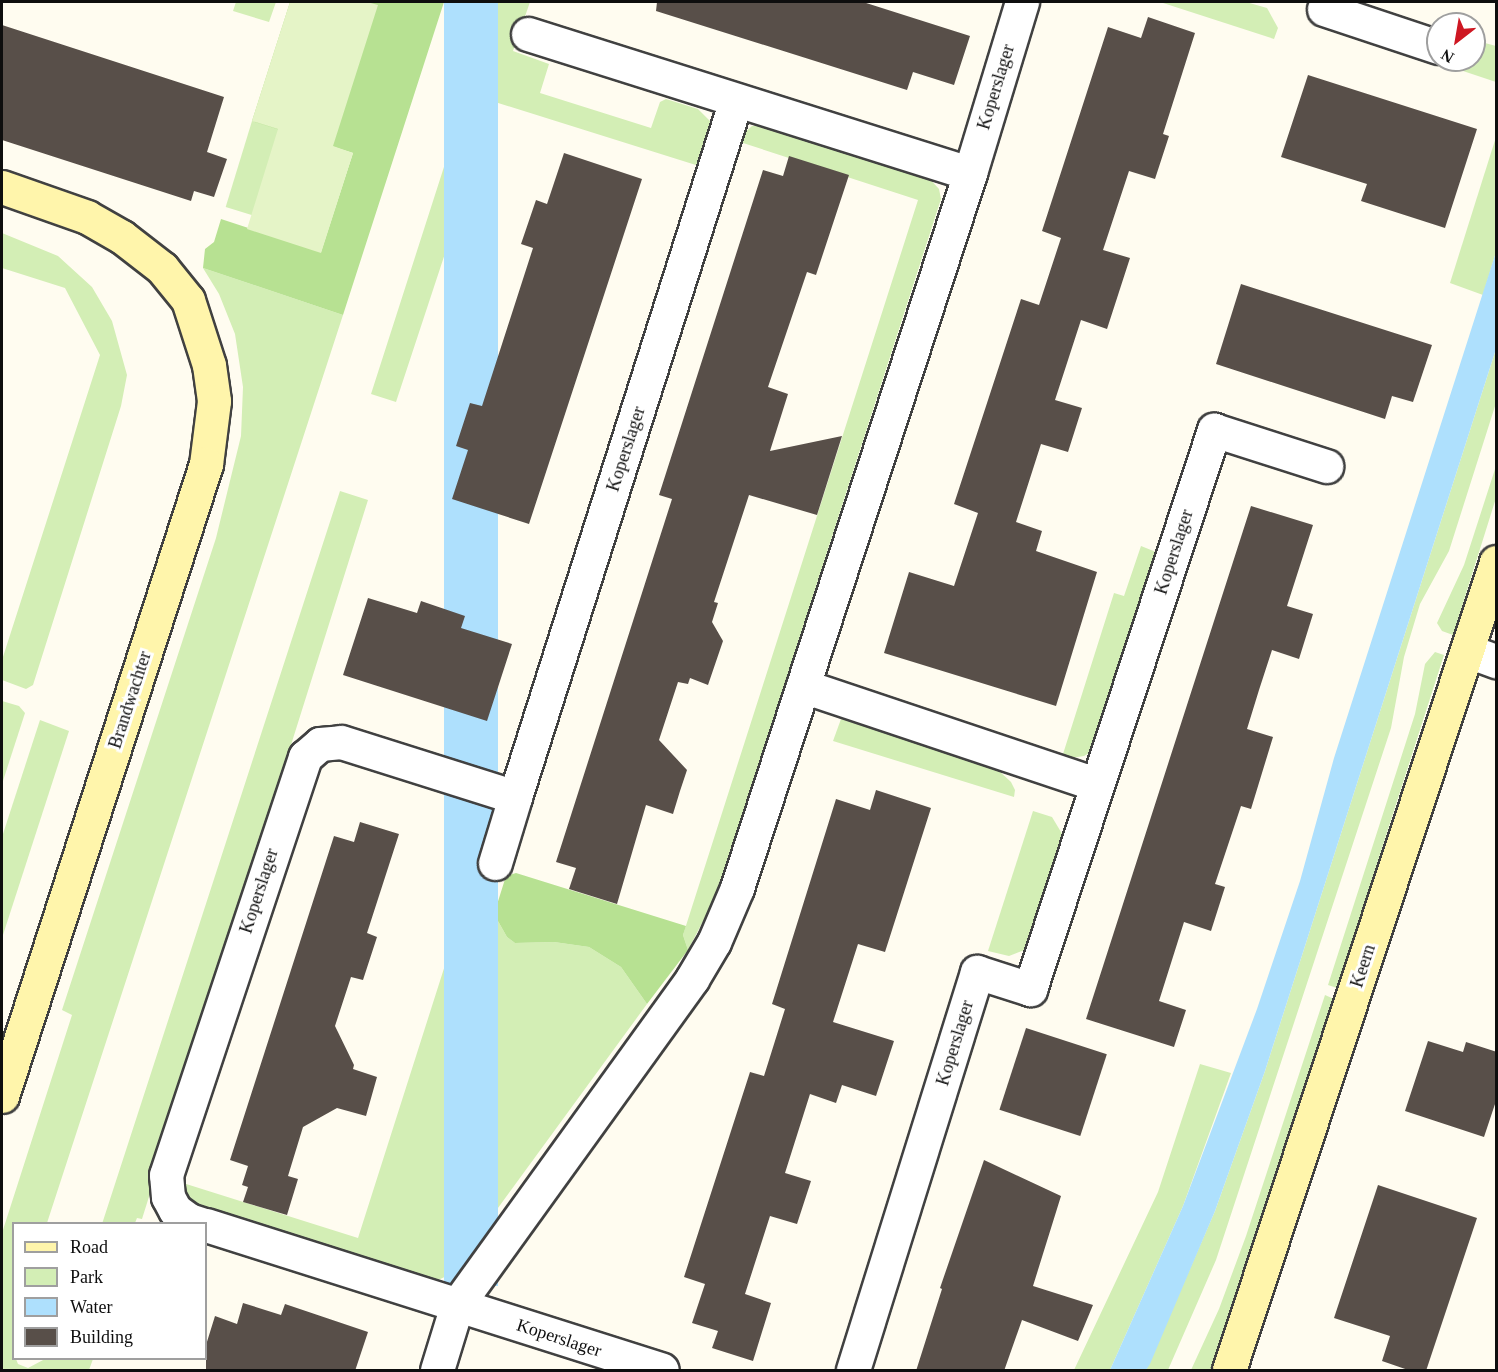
<!DOCTYPE html>
<style>
body{margin:0}
#map{position:relative;width:1498px;height:1372px;overflow:hidden;background:#fffcf0;font-family:"Times New Roman",serif}
div>[style]{position:absolute}
[style*='--x']{left:calc(var(--x)*1px);top:calc(var(--y)*1px);width:calc(var(--w)*1px);rotate:calc(var(--a)*1deg)}
.green>*{inset:0;background:#d3eeb5;transform-origin:0 0}
.forest>*{inset:0;background:#b7e192}
.pitch>*{inset:0;background:#e5f4c7}
.water>*{inset:0;background:#aee0fd;transform-origin:0 0}
.building>*{inset:0;background:#584f49;transform-origin:0 0}
.roads{filter:drop-shadow(2px 0 #414141) drop-shadow(-2px 0 #414141) drop-shadow(0 2px #414141) drop-shadow(0 -2px #414141)}
.street>*{height:33px;margin:-16.5px;padding:0 16.5px;transform-origin:16.5px;border-radius:16.5px;background:#fff}
.secondary>*{height:33px;margin:-16.5px;padding:0 16.5px;transform-origin:16.5px;border-radius:16.5px;background:#fff5ab}
span{translate:-50% -50%;white-space:nowrap;text-align:center;line-height:1.15;-webkit-text-stroke:6px #fff;paint-order:stroke}
.street-label{font-size:18px;color:#0e0e0e}
.frame{position:absolute;inset:0;border:3px solid #0e0e0e;pointer-events:none}
.legend{position:absolute;left:12px;top:1222px;width:195px;height:138px;box-sizing:border-box;background:#fff;border:2px solid #9f9f9f;margin:0;padding:8px 10px;list-style:none;font-size:18px;color:#0e0e0e}
.legend li{display:flex;align-items:center;gap:12px;height:30px}
.legend b{width:30px;border:2px solid #9f9f9f}
.north{position:absolute;left:1426px;top:12px;width:60px;height:60px;box-sizing:border-box;background:#fff;border:2px solid #9f9f9f;border-radius:50%;rotate:211deg;font-size:16px;font-weight:700;line-height:24px;text-align:center;color:#0e0e0e}
.north::after{content:'';display:block;margin:auto;width:21px;height:27px;background:#ce1722;clip-path:polygon(50% 0,100% 100%,50% 72%,0 100%)}
</style>
<div id="map">
<div class="green">
<div style="clip-path:polygon(236px 2px,276px 2px,269px 22px,233px 11px)"></div>
<div style="clip-path:polygon(497px 2px,530px 2px,513px 51px,549px 64px,540px 93px,651px 128px,660px 102px,666px 99px,698px 109px,710px 121px,711px 128px,699px 166px,495px 102px,396px 402px,371px 394px)"></div>
<div style="clip-path:polygon(1160px 2px,1246px 2px,1267px 8px,1278px 28px,1274px 39px)"></div>
<div style="clip-path:polygon(1474px 40px,1496px 46px,1496px 82px,1463px 71px,1467px 60px,1474px 60px)"></div>
<div style="left:252px;top:121px;width:28px;height:90px;rotate:17deg"></div>
<div style="clip-path:polygon(752px 126px,764px 126px,928px 177px,939px 189px,941px 199px,716px 896px,688px 950px,683px 935px,918px 200px,740px 142px,741px 136px)"></div>
<div style="clip-path:polygon(1496px 137px,1496px 252px,1483px 295px,1450px 283px)"></div>
<div style="clip-path:polygon(2px 233px,58px 256px,92px 287px,112px 321px,127px 375px,121px 406px,33px 685px,26px 689px,2px 680px,2px 660px,100px 355px,65px 288px,2px 268px)"></div>
<div style="clip-path:polygon(203px 268px,343px 315px,47px 1223px,14px 1224px,14px 1358px,16px 1359px,18px 1364px,28px 1368px,45px 1359px,93px 1359px,89px 1370px,2px 1370px,2px 1233px,72px 1015px,62px 1010px,216px 538px,241px 436px,243px 387px,235px 334px,219px 294px)"></div>
<div style="clip-path:polygon(1496px 349px,1496px 403px,1449px 551px,1420px 604px,1404px 657px,1391px 728px,1216px 1260px,1168px 1370px,1146px 1370px,1215px 1211px,1265px 1071px)"></div>
<div style="clip-path:polygon(1496px 466px,1496px 498px,1453px 635px,1442px 631px,1437px 623px,1464px 565px)"></div>
<div style="clip-path:polygon(340px 491px,368px 500px,142px 1219px,137px 1218px,135px 1223px,102px 1224px)"></div>
<div style="clip-path:polygon(1141px 546px,1156px 552px,1095px 745px,1091px 752px,1084px 756px,1071px 758px,1063px 754px,1114px 593px,1124px 596px)"></div>
<div style="clip-path:polygon(1435px 652px,1444px 655px,1337px 988px,1328px 985px,1415px 714px,1425px 664px)"></div>
<div style="clip-path:polygon(2px 701px,19px 706px,25px 713px,2px 784px)"></div>
<div style="clip-path:polygon(841px 719px,997px 769px,1011px 782px,1015px 790px,1014px 797px,833px 741px)"></div>
<div style="clip-path:polygon(40px 720px,69px 731px,2px 938px,2px 837px)"></div>
<div style="clip-path:polygon(1033px 811px,1052px 817px,1064px 837px,1027px 949px,1009px 956px,988px 951px)"></div>
<div style="clip-path:polygon(476px 868px,493px 874px,482px 910px,494px 914px,507px 937px,515px 943px,554px 942px,589px 947px,621px 967px,647px 1004px,449px 1275px,438px 1280px,429px 1279px,197px 1205px,190px 1200px,183px 1190px,183px 1183px,358px 1238px)"></div>
<div style="clip-path:polygon(1325px 995px,1334px 999px,1211px 1370px,1191px 1370px,1219px 1309px,1246px 1236px)"></div>
<div style="clip-path:polygon(1200px 1064px,1231px 1073px,1183px 1206px,1110px 1370px,1074px 1370px,1158px 1192px)"></div>
</div>
<div class="forest">
<div style="clip-path:polygon(290px 2px,444px 2px,343px 315px,203px 268px,205px 249px,214px 242px,221px 219px,321px 252px,353px 153px,252px 121px)"></div>
<div style="clip-path:polygon(516px 873px,686px 926px,683px 935px,688px 950px,647px 1004px,621px 967px,589px 947px,554px 942px,515px 943px,507px 937px,494px 914px,506px 876px)"></div>
</div>
<div class="pitch">
<div style="clip-path:polygon(290px 2px,367px 2px,378px 5px,333px 146px,353px 153px,321px 253px,247px 229px,278px 129px,252px 121px)"></div>
</div>
<div class="water">
<div style="left:444px;top:2px;width:54px;height:1284px"></div>
<div style="clip-path:polygon(1496px 252px,1496px 349px,1265px 1071px,1215px 1211px,1150px 1364px,1146px 1370px,1110px 1370px,1183px 1206px,1257px 1009px,1300px 881px,1334px 758px)"></div>
</div>
<div class="building">
<div style="clip-path:polygon(657px 2px,863px 2px,970px 36px,954px 85px,913px 72px,907px 90px,656px 11px)"></div>
<div style="clip-path:polygon(1148px 17px,1195px 33px,1163px 134px,1169px 136px,1155px 179px,1129px 171px,1103px 250px,1130px 258px,1107px 329px,1081px 320px,1055px 400px,1082px 408px,1068px 452px,1041px 444px,1016px 522px,1042px 531px,1036px 551px,1097px 572px,1056px 706px,884px 653px,909px 572px,954px 586px,978px 513px,954px 504px,1021px 299px,1039px 305px,1061px 238px,1042px 231px,1108px 27px,1141px 38px)"></div>
<div style="clip-path:polygon(2px 25px,224px 97px,207px 152px,227px 159px,214px 197px,194px 191px,191px 201px,2px 140px)"></div>
<div style="clip-path:polygon(1308px 75px,1477px 129px,1445px 228px,1361px 201px,1367px 184px,1281px 157px)"></div>
<div style="clip-path:polygon(564px 153px,642px 179px,529px 524px,452px 499px,468px 450px,456px 446px,470px 403px,482px 406px,533px 248px,521px 244px,536px 200px,547px 204px)"></div>
<div style="clip-path:polygon(789px 156px,849px 175px,816px 275px,807px 272px,768px 387px,788px 394px,770px 451px,842px 436px,817px 515px,749px 495px,714px 602px,718px 603px,712px 622px,723px 641px,708px 685px,690px 678px,688px 684px,678px 682px,659px 740px,687px 770px,680px 791px,673px 814px,646px 805px,617px 904px,569px 889px,576px 868px,556px 862px,672px 499px,659px 495px,763px 170px,783px 176px)"></div>
<div style="clip-path:polygon(1241px 284px,1432px 345px,1413px 402px,1392px 396px,1385px 419px,1216px 364px)"></div>
<div style="clip-path:polygon(1251px 506px,1313px 525px,1287px 606px,1313px 614px,1299px 659px,1272px 650px,1259px 690px,1247px 729px,1273px 737px,1251px 809px,1241px 806px,1215px 884px,1225px 887px,1211px 931px,1184px 922px,1159px 1001px,1186px 1010px,1174px 1047px,1086px 1019px)"></div>
<div style="clip-path:polygon(368px 598px,417px 613px,421px 601px,465px 616px,461px 628px,512px 644px,487px 721px,343px 675px)"></div>
<div style="clip-path:polygon(876px 790px,931px 808px,885px 952px,858px 944px,833px 1022px,894px 1041px,876px 1096px,842px 1085px,836px 1103px,810px 1094px,785px 1173px,811px 1181px,797px 1224px,770px 1216px,745px 1294px,771px 1303px,753px 1361px,712px 1348px,718px 1331px,692px 1323px,705px 1284px,684px 1277px,750px 1072px,764px 1076px,785px 1009px,772px 1004px,836px 799px,870px 810px)"></div>
<div style="clip-path:polygon(360px 822px,399px 834px,367px 933px,377px 937px,363px 980px,351px 977px,335px 1026px,354px 1065px,353px 1069px,377px 1077px,366px 1116px,337px 1108px,303px 1127px,288px 1176px,298px 1179px,287px 1215px,243px 1202px,248px 1187px,242px 1185px,248px 1166px,230px 1160px,334px 836px,354px 842px)"></div>
<div style="left:1026px;top:1028px;width:85px;height:86px;rotate:18deg"></div>
<div style="clip-path:polygon(1428px 1041px,1463px 1052px,1466px 1042px,1497px 1052px,1497px 1098px,1484px 1137px,1405px 1111px)"></div>
<div style="clip-path:polygon(984px 1160px,1061px 1196px,1033px 1286px,1093px 1305px,1078px 1341px,1022px 1320px,1004px 1371px,916px 1371px,942px 1289px,940px 1288px)"></div>
<div style="clip-path:polygon(1378px 1185px,1477px 1218px,1426px 1371px,1411px 1371px,1382px 1361px,1390px 1336px,1334px 1318px)"></div>
<div style="clip-path:polygon(243px 1303px,281px 1315px,285px 1304px,368px 1332px,355px 1371px,206px 1371px,206px 1345px,215px 1316px,237px 1324px)"></div>
</div>
<div class="roads">
<div class="street">
<div style="--x:1324;--y:9;--w:120;--a:18.4"></div>
<div style="--x:528;--y:34;--w:463;--a:17.5"></div>
<div style="--x:1468;--y:651;--w:30;--a:20"></div>
<div style="--x:803;--y:686;--w:309;--a:18.5"></div>
<div style="--x:495;--y:863;--w:69;--a:-73.1"></div>
<div style="--x:201;--y:1224;--w:13;--a:-162"></div>
<div style="--x:189;--y:1220;--w:17;--a:-144"></div>
<div style="--x:175;--y:1210;--w:15;--a:-118"></div>
<div style="--x:168;--y:1197;--w:22;--a:-95"></div>
<div style="--x:166;--y:1175;--w:441;--a:-71.6"></div>
<div style="--x:305;--y:757;--w:20;--a:-41"></div>
<div style="--x:320;--y:744;--w:21;--a:-5"></div>
<div style="--x:341;--y:742;--w:182;--a:17.5"></div>
<div style="--x:515;--y:797;--w:731;--a:-72.41"></div>
<div style="--x:206;--y:1225;--w:478;--a:17.6"></div>
<div style="--x:437;--y:1370;--w:68;--a:-72.9"></div>
<div style="--x:457;--y:1305;--w:402;--a:-54.2"></div>
<div style="--x:692;--y:979;--w:43;--a:-59.3"></div>
<div style="--x:714;--y:942;--w:59;--a:-66.9"></div>
<div style="--x:737;--y:888;--w:752;--a:-71.95"></div>
<div style="--x:970;--y:173;--w:179;--a:-73.1"></div>
<div style="--x:853;--y:1370;--w:417;--a:-72.7"></div>
<div style="--x:977;--y:972;--w:56;--a:17.8"></div>
<div style="--x:1030;--y:989;--w:589;--a:-71.78"></div>
<div style="--x:1214;--y:430;--w:118;--a:17.8"></div>
</div>
<div class="secondary">
<div style="--x:2;--y:187;--w:90;--a:19.4"></div>
<div style="--x:87;--y:217;--w:40;--a:29.7"></div>
<div style="--x:122;--y:237;--w:51;--a:37.8"></div>
<div style="--x:162;--y:268;--w:41;--a:50.9"></div>
<div style="--x:188;--y:300;--w:68;--a:72.1"></div>
<div style="--x:209;--y:365;--w:36;--a:82"></div>
<div style="--x:214;--y:401;--w:64;--a:97.2"></div>
<div style="--x:206;--y:464;--w:664;--a:107.89"></div>
<div style="--x:1229;--y:1370;--w:851;--a:-71.71"></div>
</div>
</div>
<div class="street-label">
<span style="left:996px;top:87px;rotate:-73deg">Koperslager</span>
<span style="left:626px;top:449px;rotate:-72deg">Koperslager</span>
<span style="left:1174px;top:552px;rotate:-72deg">Koperslager</span>
<span style="left:130px;top:700px;rotate:-72deg">Brandwachter</span>
<span style="left:259px;top:891px;rotate:-72deg">Koperslager</span>
<span style="left:1363px;top:966px;rotate:-72deg">Keern</span>
<span style="left:955px;top:1043px;rotate:-73deg">Koperslager</span>
<span style="left:559px;top:1338px;rotate:18deg">Koperslager</span>
</div>
<div class="frame"></div>
<ul class="legend">
<li><b style="height:8px;background:#fff5ab"></b>Road</li>
<li><b style="height:16px;background:#d3eeb5"></b>Park</li>
<li><b style="height:16px;background:#aee0fd"></b>Water</li>
<li><b style="height:16px;background:#584f49"></b>Building</li>
</ul>
<div class="north">N</div>
</div>
